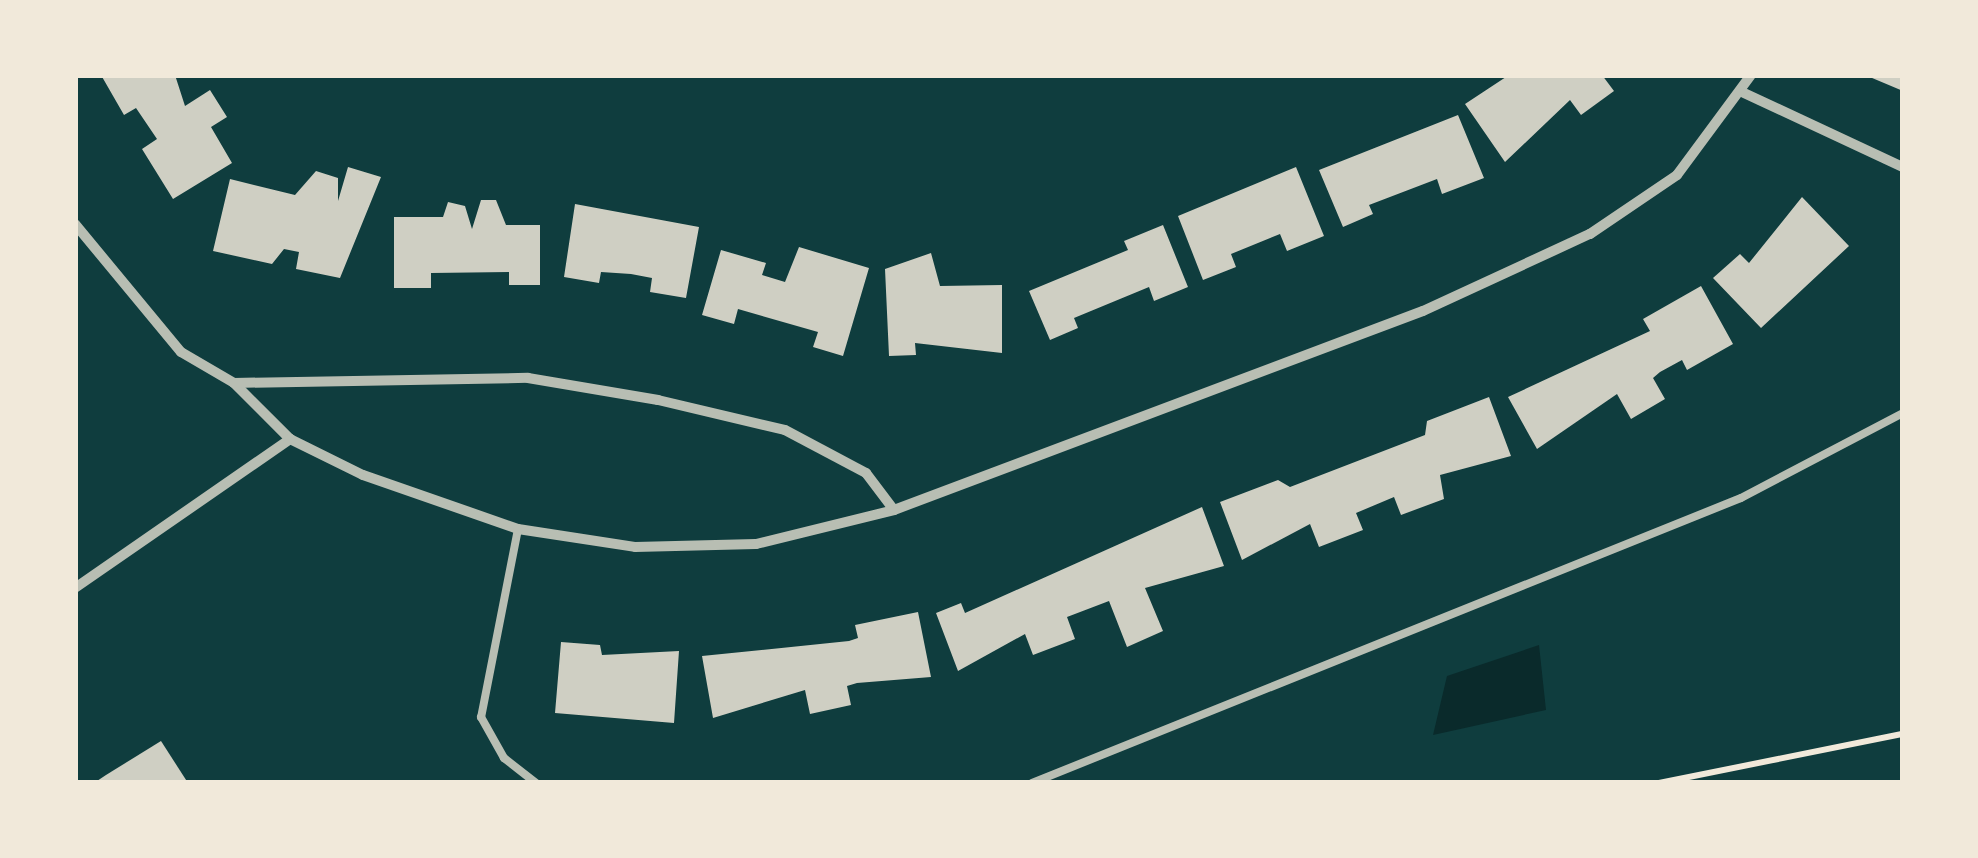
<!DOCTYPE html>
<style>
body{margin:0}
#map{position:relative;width:1978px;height:858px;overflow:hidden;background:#0f3d3e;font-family:Mulish,sans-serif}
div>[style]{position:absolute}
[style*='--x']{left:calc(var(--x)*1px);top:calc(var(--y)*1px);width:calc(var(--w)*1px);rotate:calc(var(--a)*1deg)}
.water>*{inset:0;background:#0a2a2b}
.building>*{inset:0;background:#cfcfc3}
.path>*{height:6px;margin:-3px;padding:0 3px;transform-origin:3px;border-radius:3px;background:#f1e9da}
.service>*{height:8px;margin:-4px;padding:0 4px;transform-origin:4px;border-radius:4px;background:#b8beb3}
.minor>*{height:10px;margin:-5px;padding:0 5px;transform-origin:5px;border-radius:5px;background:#b8beb3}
span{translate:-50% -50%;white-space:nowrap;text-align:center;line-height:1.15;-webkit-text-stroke:10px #f1e9da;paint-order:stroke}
.frame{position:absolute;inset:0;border:78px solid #f1e9da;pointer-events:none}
</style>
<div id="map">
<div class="water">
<div style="clip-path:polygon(1539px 645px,1546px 710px,1433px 735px,1447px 676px)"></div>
</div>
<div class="building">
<div style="clip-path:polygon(101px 75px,175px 75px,185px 106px,210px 90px,227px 117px,211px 127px,232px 163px,173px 199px,142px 149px,157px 139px,136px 108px,124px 115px)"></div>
<div style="clip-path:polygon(1509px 75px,1602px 75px,1614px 91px,1581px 115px,1570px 100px,1505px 162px,1465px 104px)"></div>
<div style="clip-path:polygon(1865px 75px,1903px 75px,1903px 91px)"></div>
<div style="clip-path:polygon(1458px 115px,1484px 178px,1442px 194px,1437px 179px,1369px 205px,1373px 214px,1343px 227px,1319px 170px)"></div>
<div style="clip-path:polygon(348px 167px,381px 177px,340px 278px,296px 269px,299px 252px,284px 249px,272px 264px,213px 251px,230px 179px,295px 195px,316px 171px,338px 178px,338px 201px)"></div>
<div style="clip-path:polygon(1296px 167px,1324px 236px,1287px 251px,1280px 234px,1231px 254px,1236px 267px,1203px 280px,1178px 216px)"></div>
<div style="clip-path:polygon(1802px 197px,1849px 246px,1761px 328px,1713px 278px,1740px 254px,1749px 263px)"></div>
<div style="clip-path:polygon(481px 200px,496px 200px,506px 225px,540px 225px,540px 285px,509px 285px,509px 272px,431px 273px,431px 288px,394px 288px,394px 217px,443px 217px,448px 202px,465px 206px,472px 229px)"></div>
<div style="clip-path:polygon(575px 204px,699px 227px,686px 298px,650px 292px,652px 278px,631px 274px,601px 272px,599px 283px,564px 277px)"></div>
<div style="clip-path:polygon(1163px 225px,1188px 287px,1154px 301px,1149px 287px,1074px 318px,1078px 328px,1050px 340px,1029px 291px,1128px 250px,1124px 241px)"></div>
<div style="clip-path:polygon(799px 247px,869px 268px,843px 356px,813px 347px,818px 332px,738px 309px,734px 324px,702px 315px,721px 250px,766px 263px,762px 275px,785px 282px)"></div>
<div style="clip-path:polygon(931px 253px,940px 286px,1002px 285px,1002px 353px,915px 343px,916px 355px,889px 356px,885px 269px)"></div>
<div style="clip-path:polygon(1701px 286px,1733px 344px,1687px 370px,1682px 360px,1660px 372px,1653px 378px,1665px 399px,1631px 419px,1617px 394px,1537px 449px,1508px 397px,1650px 331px,1643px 319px)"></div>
<div style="clip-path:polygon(1489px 397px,1511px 456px,1440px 475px,1444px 499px,1401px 515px,1394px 497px,1356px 513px,1363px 530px,1319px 547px,1310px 524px,1242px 560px,1220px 502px,1278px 480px,1290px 487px,1425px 435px,1427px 421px)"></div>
<div style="clip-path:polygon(1202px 507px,1224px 566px,1145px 588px,1163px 631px,1127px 647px,1109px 601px,1067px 617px,1075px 639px,1033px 655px,1025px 634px,958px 671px,936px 613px,961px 603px,965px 613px)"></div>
<div style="clip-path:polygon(918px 612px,931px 677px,857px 683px,847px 686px,851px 705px,810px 714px,805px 690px,713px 718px,702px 656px,849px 641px,858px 638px,855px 625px)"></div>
<div style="clip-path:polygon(561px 642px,600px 645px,602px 655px,679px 651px,674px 723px,555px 713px)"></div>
<div style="clip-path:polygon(161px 741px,188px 783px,94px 783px,106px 775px)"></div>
</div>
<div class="path">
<div style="--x:1659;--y:783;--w:249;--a:-11.4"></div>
</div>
<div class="service">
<div style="--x:518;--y:529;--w:192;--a:101.1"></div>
<div style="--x:481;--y:717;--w:47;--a:60.7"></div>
<div style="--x:504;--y:758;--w:41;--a:38"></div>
<div style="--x:1032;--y:783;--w:764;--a:-21.9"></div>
<div style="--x:1741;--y:498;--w:183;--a:-27.7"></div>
</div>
<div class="minor">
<div style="--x:1744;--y:93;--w:175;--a:25"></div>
<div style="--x:75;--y:224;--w:166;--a:50.4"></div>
<div style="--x:181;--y:352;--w:61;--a:30.3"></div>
<div style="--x:234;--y:383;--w:79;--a:45"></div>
<div style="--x:290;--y:439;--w:81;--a:26.3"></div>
<div style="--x:363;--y:475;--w:164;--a:19.2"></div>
<div style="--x:518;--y:529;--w:118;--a:8.7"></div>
<div style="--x:635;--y:547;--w:121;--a:-1.4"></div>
<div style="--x:756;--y:544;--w:142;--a:-13.8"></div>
<div style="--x:894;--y:510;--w:565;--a:-20.62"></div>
<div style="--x:1423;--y:311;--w:184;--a:-24.8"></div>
<div style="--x:1590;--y:234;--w:105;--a:-34.1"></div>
<div style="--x:1677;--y:175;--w:124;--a:-53.5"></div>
<div style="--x:234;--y:383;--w:294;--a:-1"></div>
<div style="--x:528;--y:378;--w:132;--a:9.6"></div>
<div style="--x:658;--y:400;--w:130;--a:13.3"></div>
<div style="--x:785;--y:430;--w:92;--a:28"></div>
<div style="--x:866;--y:473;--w:46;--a:52.9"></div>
<div style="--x:75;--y:588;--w:262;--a:-34.7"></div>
</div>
<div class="frame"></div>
</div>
